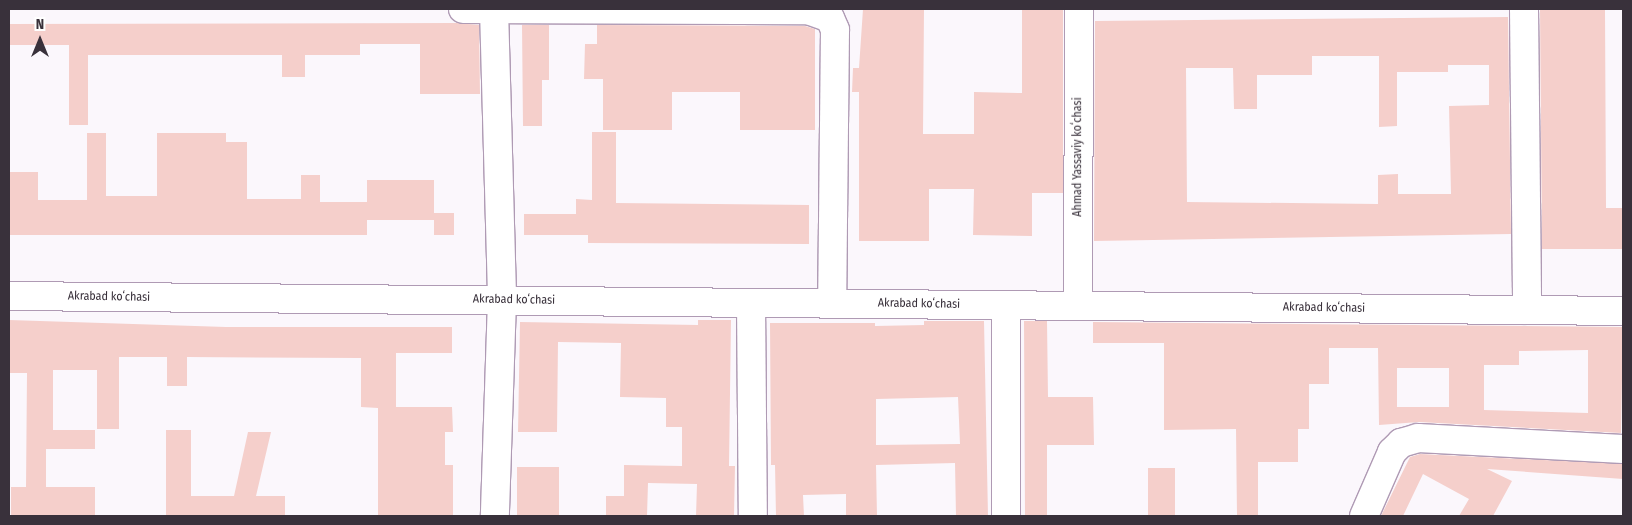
<!DOCTYPE html>
<meta charset="utf-8">
<style>
body{margin:0}
#map{position:relative;width:1632px;height:525px;overflow:hidden;background:#fbf7fc;font-family:"Fira Sans Condensed",sans-serif}
div>[style]{position:absolute}
[style*='--x']{left:calc(var(--x)*1px);top:calc(var(--y)*1px);width:calc(var(--w)*1px);rotate:calc(var(--a)*1deg)}
.building>*{inset:0;background:#f5cfcb;transform-origin:0 0}
.roads{filter:drop-shadow(1px 0 #af9ab4) drop-shadow(-1px 0 #af9ab4) drop-shadow(0 1px #af9ab4) drop-shadow(0 -1px #af9ab4)}
.minor>*{height:28px;margin:-14px;padding:0 14px;transform-origin:14px;border-radius:14px;background:#fff}
span{translate:-50% -50%;white-space:nowrap;text-align:center;line-height:1.15;-webkit-text-stroke:4px #fff;paint-order:stroke}
.street-label{font-size:12px;color:#39313b}
.frame{position:absolute;inset:0;border:10px solid #39313b;pointer-events:none}
.north{position:absolute;left:15px;top:15px;width:50px;height:50px;-webkit-text-stroke:4px #fff;paint-order:stroke;rotate:0deg;font-size:14px;font-weight:700;line-height:20px;text-align:center;color:#39313b}
.north::after{content:'';display:block;margin:auto;width:18px;height:22px;background:#39313b;clip-path:polygon(50% 0,100% 100%,50% 72%,0 100%)}
</style>
<div id="map">
<div class="building">
<div style="clip-path:polygon(863px 9px,924px 9px,923px 134px,974px 134px,974px 92px,1022px 93px,1022px 9px,1063px 9px,1063px 193px,1032px 193px,1032px 236px,973px 235px,974px 189px,929px 189px,929px 241px,859px 241px,859px 92px,852px 92px,853px 68px,859px 68px)"></div>
<div style="clip-path:polygon(1540px 9px,1605px 9px,1606px 208px,1623px 208px,1623px 249px,1542px 249px)"></div>
<div style="clip-path:polygon(evenodd,1508px 17px,1511px 234px,1094px 241px,1095px 21px,1508px 17px,1312px 56px,1379px 56px,1379px 127px,1397px 126px,1397px 72px,1448px 72px,1448px 65px,1489px 65px,1489px 105px,1449px 106px,1451px 194px,1398px 194px,1398px 174px,1378px 175px,1378px 204px,1187px 202px,1186px 68px,1233px 68px,1234px 109px,1257px 109px,1257px 75px,1312px 75px,1312px 56px)"></div>
<div style="clip-path:polygon(457px 23px,479px 25px,480px 94px,420px 94px,420px 44px,360px 44px,360px 55px,305px 55px,305px 77px,282px 77px,282px 55px,88px 55px,88px 125px,69px 125px,69px 45px,9px 45px,9px 24px)"></div>
<div style="clip-path:polygon(522px 25px,549px 25px,549px 80px,542px 80px,542px 126px,523px 126px)"></div>
<div style="clip-path:polygon(597px 25px,805px 26px,815px 29px,815px 130px,740px 130px,740px 92px,672px 92px,672px 130px,603px 130px,603px 79px,584px 79px,585px 44px,597px 44px)"></div>
<div style="clip-path:polygon(592px 132px,616px 132px,616px 203px,809px 205px,809px 244px,588px 243px,588px 235px,524px 235px,524px 214px,576px 214px,576px 199px,592px 200px)"></div>
<div style="clip-path:polygon(87px 133px,106px 133px,106px 196px,157px 196px,157px 133px,226px 133px,226px 142px,247px 142px,247px 199px,301px 199px,301px 175px,320px 175px,320px 202px,367px 202px,367px 180px,434px 180px,434px 213px,454px 213px,454px 235px,434px 235px,434px 220px,367px 220px,367px 235px,9px 235px,9px 172px,38px 172px,38px 200px,87px 200px)"></div>
<div style="clip-path:polygon(9px 320px,226px 327px,452px 327px,452px 353px,396px 353px,396px 407px,452px 407px,453px 432px,445px 432px,445px 465px,453px 465px,453px 516px,378px 516px,378px 408px,361px 407px,361px 358px,187px 357px,187px 386px,167px 386px,167px 357px,119px 357px,119px 429px,97px 429px,97px 370px,53px 370px,53px 430px,95px 430px,95px 449px,46px 449px,46px 487px,95px 487px,95px 516px,11px 516px,11px 487px,26px 487px,27px 373px,9px 373px)"></div>
<div style="clip-path:polygon(698px 320px,731px 320px,729px 466px,735px 466px,734px 516px,696px 516px,697px 484px,648px 483px,647px 516px,606px 516px,606px 496px,624px 496px,624px 465px,682px 466px,682px 427px,666px 427px,666px 398px,620px 397px,621px 343px,558px 342px,557px 432px,518px 432px,520px 322px,698px 325px)"></div>
<div style="clip-path:polygon(evenodd,924px 321px,984px 321px,988px 516px,956px 516px,955px 463px,876px 465px,877px 516px,846px 516px,846px 494px,803px 495px,804px 516px,776px 516px,775px 465px,771px 465px,770px 323px,875px 323px,875px 326px,924px 325px,924px 321px,958px 397px,960px 444px,876px 445px,876px 399px,958px 397px)"></div>
<div style="clip-path:polygon(1024px 321px,1047px 321px,1048px 397px,1093px 397px,1094px 445px,1047px 445px,1047px 516px,1025px 516px)"></div>
<div style="clip-path:polygon(evenodd,1093px 322px,1623px 327px,1621px 433px,1419px 422px,1379px 425px,1378px 348px,1329px 348px,1329px 384px,1309px 384px,1309px 429px,1298px 429px,1298px 462px,1258px 462px,1258px 516px,1237px 516px,1236px 429px,1164px 430px,1164px 343px,1093px 343px,1093px 322px,1588px 350px,1588px 413px,1484px 410px,1484px 365px,1519px 365px,1519px 351px,1588px 350px,1093px 322px,1397px 368px,1449px 368px,1449px 407px,1397px 407px,1397px 368px)"></div>
<div style="clip-path:polygon(166px 430px,191px 430px,191px 496px,234px 496px,248px 432px,271px 432px,256px 496px,285px 496px,285px 516px,166px 516px)"></div>
<div style="clip-path:polygon(1420px 454px,1623px 464px,1623px 479px,1487px 469px,1512px 481px,1493px 516px,1459px 516px,1469px 499px,1423px 474px,1403px 516px,1381px 516px,1410px 457px)"></div>
<div style="left:517px;top:467px;width:42px;height:49px"></div>
<div style="left:1148px;top:468px;width:27px;height:48px"></div>
</div>
<div class="roads">
<div class="minor">
<div style="--x:463;--y:9;--w:345;--a:0.2"></div>
<div style="--x:808;--y:10;--w:23;--a:20"></div>
<div style="--x:830;--y:18;--w:13;--a:67"></div>
<div style="--x:835;--y:30;--w:273;--a:90.6"></div>
<div style="--x:494;--y:9;--w:291;--a:88.4"></div>
<div style="--x:502;--y:300;--w:216;--a:91.9"></div>
<div style="--x:1524;--y:9;--w:301;--a:89.4"></div>
<div style="--x:9;--y:296;--w:1614;--a:0.53"></div>
<div style="--x:751;--y:303;--w:213;--a:89.5"></div>
<div style="--x:1006;--y:305;--w:211;--a:90"></div>
<div style="--x:1078;--y:306;--w:297;--a:-89.8"></div>
<div style="--x:1364;--y:516;--w:70;--a:-66.4"></div>
<div style="--x:1392;--y:452;--w:13;--a:-45"></div>
<div style="--x:1401;--y:443;--w:18;--a:-16"></div>
<div style="--x:1418;--y:438;--w:205;--a:3.1"></div>
</div>
</div>
<div class="street-label">
<span style="left:1078px;top:157px;rotate:-90deg">Ahmad Yassaviy koʻchasi</span>
<span style="left:109px;top:297px;rotate:1deg">Akrabad koʻchasi</span>
<span style="left:514px;top:300px;rotate:1deg">Akrabad koʻchasi</span>
<span style="left:919px;top:304px;rotate:1deg">Akrabad koʻchasi</span>
<span style="left:1324px;top:308px;rotate:1deg">Akrabad koʻchasi</span>
</div>
<div class="frame"></div>
<div class="north">N</div>
</div>
